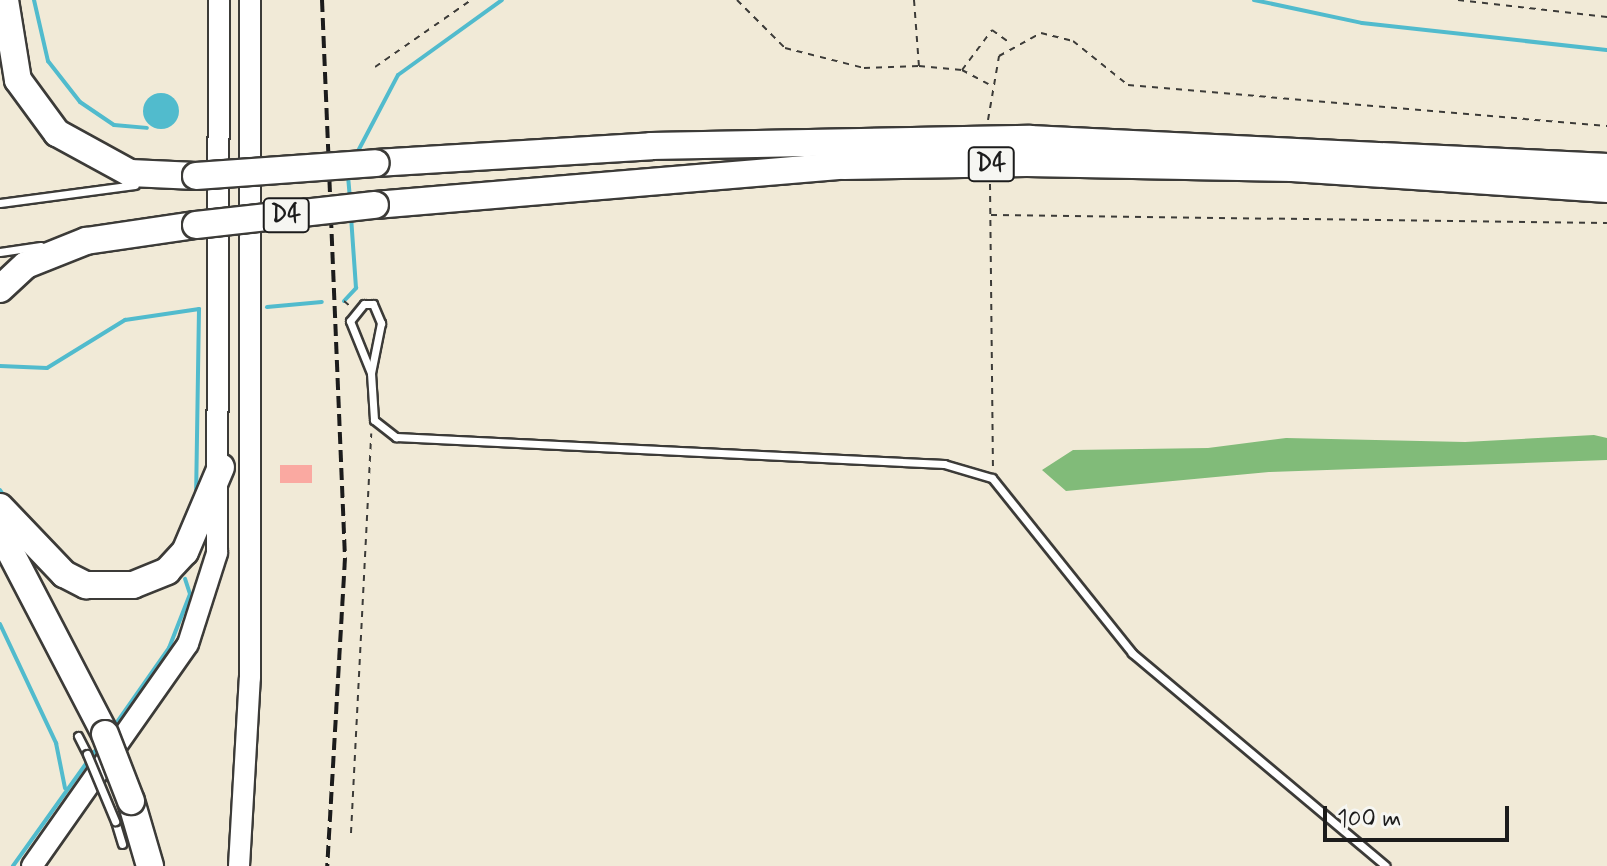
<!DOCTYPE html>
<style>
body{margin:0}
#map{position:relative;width:1607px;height:866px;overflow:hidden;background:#f1ead7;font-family:Mynerve,sans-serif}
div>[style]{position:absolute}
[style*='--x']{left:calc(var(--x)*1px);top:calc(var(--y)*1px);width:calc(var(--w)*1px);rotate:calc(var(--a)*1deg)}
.forest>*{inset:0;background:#81bb79}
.water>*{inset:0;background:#51bbcd}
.round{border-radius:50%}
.stream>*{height:4px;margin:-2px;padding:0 2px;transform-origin:2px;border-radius:2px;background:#51bbcd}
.building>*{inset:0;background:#faa9a1;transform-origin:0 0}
.path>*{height:2px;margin-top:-1px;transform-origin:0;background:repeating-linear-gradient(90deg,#3c3b38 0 6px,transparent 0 12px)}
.roads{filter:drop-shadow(2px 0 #3c3b38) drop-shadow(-2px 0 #3c3b38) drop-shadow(0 2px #3c3b38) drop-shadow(0 -2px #3c3b38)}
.lane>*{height:7px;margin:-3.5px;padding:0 3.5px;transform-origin:3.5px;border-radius:3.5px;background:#fff}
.secondary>*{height:20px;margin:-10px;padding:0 10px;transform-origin:10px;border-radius:10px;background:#fff}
.highway>*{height:26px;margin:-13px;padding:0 13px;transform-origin:13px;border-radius:13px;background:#fff}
.rail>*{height:4px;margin-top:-2px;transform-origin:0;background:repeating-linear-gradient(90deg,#1c1c1c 0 12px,transparent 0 18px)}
.bridges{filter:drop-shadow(2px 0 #3c3b38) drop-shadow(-2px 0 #3c3b38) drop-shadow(0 2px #3c3b38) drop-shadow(0 -2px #3c3b38)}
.lane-bridge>*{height:7px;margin:-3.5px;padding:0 3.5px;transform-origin:3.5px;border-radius:3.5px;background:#fff}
.highway-bridge>*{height:26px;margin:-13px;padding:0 13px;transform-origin:13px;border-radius:13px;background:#fff}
span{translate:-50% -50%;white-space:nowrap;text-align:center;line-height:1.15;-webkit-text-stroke:6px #f6f6f2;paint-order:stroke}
.shield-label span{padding:2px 6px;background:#f6f6f2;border:2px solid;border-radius:6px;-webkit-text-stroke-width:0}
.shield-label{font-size:24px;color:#1c1c1c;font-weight:700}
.scale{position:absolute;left:1323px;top:806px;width:186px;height:36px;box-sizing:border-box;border:4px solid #1c1c1c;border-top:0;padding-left:10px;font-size:24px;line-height:28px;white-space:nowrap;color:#1c1c1c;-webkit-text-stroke:6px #f6f6f2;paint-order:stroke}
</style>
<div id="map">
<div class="forest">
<div style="clip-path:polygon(1286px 438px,1465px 442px,1594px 435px,1607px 438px,1607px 460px,1269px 472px,1066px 491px,1042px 470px,1073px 450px,1208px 448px)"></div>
</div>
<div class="water">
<div class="round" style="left:143px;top:93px;width:36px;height:36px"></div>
</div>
<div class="stream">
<div style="--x:34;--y:0;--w:63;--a:77.1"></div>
<div style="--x:48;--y:61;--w:52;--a:52"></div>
<div style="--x:80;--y:102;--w:41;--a:34.1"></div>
<div style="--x:114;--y:125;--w:33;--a:5"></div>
<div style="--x:1254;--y:0;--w:110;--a:12"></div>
<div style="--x:1362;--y:23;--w:246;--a:6.3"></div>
<div style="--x:357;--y:153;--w:88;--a:-62.3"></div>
<div style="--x:398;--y:75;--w:128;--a:-35.8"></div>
<div style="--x:348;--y:176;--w:23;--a:85"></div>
<div style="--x:344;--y:301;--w:18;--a:-47"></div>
<div style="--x:356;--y:288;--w:72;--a:-94"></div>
<div style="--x:267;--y:307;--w:55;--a:-5.2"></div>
<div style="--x:0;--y:366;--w:47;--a:2.4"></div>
<div style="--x:47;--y:368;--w:92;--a:-31.6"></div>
<div style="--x:125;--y:320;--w:75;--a:-8.5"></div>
<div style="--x:199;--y:309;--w:187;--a:90.9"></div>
<div style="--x:0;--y:490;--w:11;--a:56"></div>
<div style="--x:0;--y:624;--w:132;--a:64.8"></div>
<div style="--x:56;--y:743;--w:46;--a:78.7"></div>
<div style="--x:113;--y:728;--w:98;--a:-55"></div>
<div style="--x:169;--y:648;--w:58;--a:-68.7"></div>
<div style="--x:190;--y:594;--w:16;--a:-108"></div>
<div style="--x:13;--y:866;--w:150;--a:-54.5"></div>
</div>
<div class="building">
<div style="left:280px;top:465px;width:32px;height:18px"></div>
</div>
<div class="path">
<div style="--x:737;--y:0;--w:68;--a:45"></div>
<div style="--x:785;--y:48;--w:81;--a:14.2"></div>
<div style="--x:864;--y:68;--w:55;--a:-2.1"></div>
<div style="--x:914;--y:0;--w:66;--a:85.7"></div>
<div style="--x:919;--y:66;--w:43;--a:5.3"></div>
<div style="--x:962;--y:70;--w:50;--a:-53.1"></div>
<div style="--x:992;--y:30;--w:22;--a:36"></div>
<div style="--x:1458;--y:0;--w:150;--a:6.5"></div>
<div style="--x:375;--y:67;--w:117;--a:-34.9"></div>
<div style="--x:962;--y:70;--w:30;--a:28"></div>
<div style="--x:988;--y:120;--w:65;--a:-80.2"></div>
<div style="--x:999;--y:56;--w:48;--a:-28.7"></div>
<div style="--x:1041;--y:33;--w:33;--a:14"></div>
<div style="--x:1073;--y:41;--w:70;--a:38.7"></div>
<div style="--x:1128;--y:85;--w:481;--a:4.9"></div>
<div style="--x:990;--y:184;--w:283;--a:89.4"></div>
<div style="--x:991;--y:215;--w:616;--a:0.74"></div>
<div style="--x:344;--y:301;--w:8;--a:40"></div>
<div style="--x:351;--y:833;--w:400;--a:-87.1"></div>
</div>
<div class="roads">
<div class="lane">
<div style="--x:0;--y:203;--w:136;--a:-7.6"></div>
<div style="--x:0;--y:252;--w:41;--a:-8.3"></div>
<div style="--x:371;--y:373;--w:56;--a:-112"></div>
<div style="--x:350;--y:321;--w:22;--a:-51"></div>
<div style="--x:364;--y:304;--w:9;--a:0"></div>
<div style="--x:373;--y:304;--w:21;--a:67"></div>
<div style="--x:381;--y:323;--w:51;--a:101.3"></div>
<div style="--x:371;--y:373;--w:47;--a:86.3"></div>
<div style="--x:374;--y:420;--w:28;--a:38"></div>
<div style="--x:396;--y:437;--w:549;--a:2.82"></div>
<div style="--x:944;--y:464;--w:50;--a:16.3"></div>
<div style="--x:992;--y:478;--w:224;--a:51.3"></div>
<div style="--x:1132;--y:653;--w:331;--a:40"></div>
<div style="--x:78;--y:736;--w:20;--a:63"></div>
<div style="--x:115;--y:821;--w:24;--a:73"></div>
</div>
<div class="secondary">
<div style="--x:32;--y:866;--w:271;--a:-54.9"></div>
<div style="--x:188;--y:644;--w:96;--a:-72.3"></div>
<div style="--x:217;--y:553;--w:553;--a:-89.79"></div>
<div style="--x:239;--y:866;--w:188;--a:-86.7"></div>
<div style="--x:250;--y:678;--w:678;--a:-90"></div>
</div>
<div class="highway">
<div style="--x:5;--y:0;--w:81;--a:80.8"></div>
<div style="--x:18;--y:80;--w:66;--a:53.7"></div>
<div style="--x:57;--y:133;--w:83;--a:28.7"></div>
<div style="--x:130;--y:173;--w:66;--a:2.6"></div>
<div style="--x:376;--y:163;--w:276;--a:-3.5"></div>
<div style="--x:651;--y:146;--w:379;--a:-1.1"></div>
<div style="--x:1030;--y:139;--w:578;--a:2.78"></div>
<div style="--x:375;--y:205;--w:471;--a:-4.8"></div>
<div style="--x:844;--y:166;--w:183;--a:-0.9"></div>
<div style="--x:1027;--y:163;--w:265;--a:1.1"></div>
<div style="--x:1292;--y:168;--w:316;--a:3.8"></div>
<div style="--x:0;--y:289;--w:35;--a:-43"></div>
<div style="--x:26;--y:265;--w:65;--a:-21.8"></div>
<div style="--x:86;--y:241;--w:111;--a:-8.3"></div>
<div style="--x:0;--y:507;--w:93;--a:46.3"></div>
<div style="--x:64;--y:574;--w:25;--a:27"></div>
<div style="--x:86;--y:585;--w:47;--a:0"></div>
<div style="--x:133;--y:585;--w:37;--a:-22"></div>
<div style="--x:167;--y:571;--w:26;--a:-47"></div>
<div style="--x:185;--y:552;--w:92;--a:-67"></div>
<div style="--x:0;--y:532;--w:228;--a:62.5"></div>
<div style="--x:131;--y:801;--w:68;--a:73.7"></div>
</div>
</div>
<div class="rail">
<div style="--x:322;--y:0;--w:558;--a:87.64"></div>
<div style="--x:345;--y:558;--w:309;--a:93.3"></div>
</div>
<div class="bridges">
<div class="lane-bridge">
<div style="--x:87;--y:754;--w:73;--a:67.3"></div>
</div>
<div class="highway-bridge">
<div style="--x:196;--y:176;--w:180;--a:-4.1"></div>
<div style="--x:196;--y:225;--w:180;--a:-6.4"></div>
<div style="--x:105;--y:734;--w:72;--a:68.8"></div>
</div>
</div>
<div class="shield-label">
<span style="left:991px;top:164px">D4</span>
<span style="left:286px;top:215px">D4</span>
</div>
<div class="scale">100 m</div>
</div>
